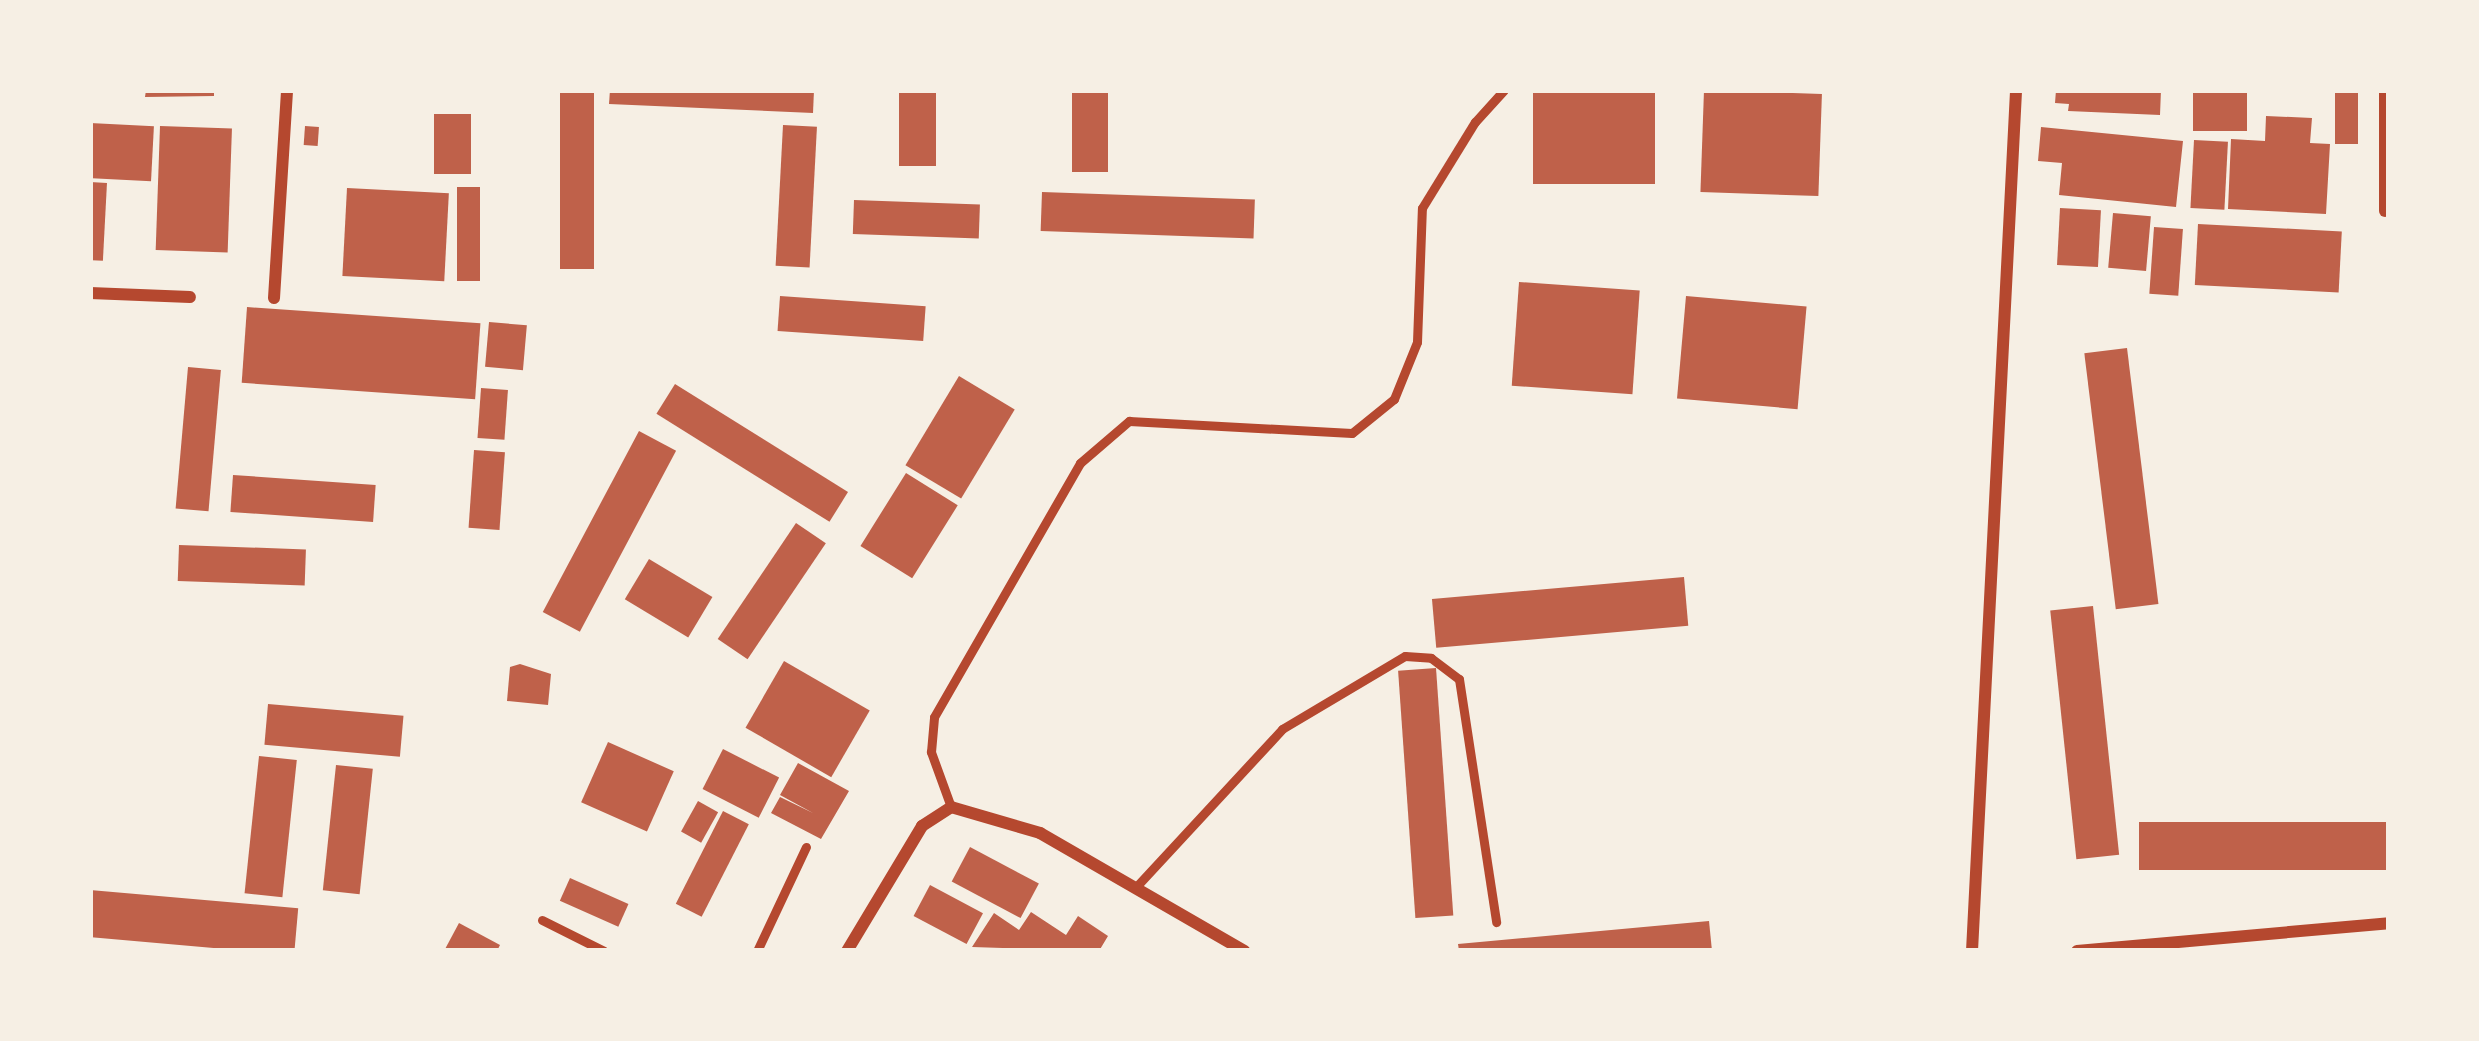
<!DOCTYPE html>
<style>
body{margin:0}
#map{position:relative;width:2479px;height:1041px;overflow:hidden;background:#f6efe4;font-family:Arial,sans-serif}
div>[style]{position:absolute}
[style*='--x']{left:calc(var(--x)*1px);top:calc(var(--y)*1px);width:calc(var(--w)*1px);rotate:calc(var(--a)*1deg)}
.building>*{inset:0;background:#bf614a;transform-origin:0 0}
.service>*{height:9px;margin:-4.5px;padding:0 4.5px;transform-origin:4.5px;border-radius:4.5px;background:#b5482f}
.minor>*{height:12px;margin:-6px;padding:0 6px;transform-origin:6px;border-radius:6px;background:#b5482f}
span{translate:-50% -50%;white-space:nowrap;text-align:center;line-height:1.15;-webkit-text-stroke:9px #f6efe4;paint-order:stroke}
.frame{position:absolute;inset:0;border:93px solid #f6efe4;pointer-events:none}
</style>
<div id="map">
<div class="building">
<div style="clip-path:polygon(146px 90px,214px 90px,214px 96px,145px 97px)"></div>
<div style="left:560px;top:90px;width:34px;height:179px"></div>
<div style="clip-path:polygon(610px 90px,814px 90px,813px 113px,609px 104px)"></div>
<div style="left:899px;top:90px;width:37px;height:76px"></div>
<div style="left:1072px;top:90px;width:36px;height:82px"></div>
<div style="left:1533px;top:90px;width:122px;height:94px"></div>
<div style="left:1704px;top:90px;width:118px;height:102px;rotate:2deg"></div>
<div style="clip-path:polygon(2056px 90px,2161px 90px,2160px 115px,2068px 111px,2069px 104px,2055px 103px)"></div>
<div style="left:2193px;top:90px;width:54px;height:41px"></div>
<div style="left:2335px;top:90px;width:23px;height:54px"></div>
<div style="left:434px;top:114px;width:37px;height:60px"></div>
<div style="clip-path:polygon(2266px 116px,2312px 118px,2310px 143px,2330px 144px,2326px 214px,2228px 209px,2231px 139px,2265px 141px)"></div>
<div style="left:90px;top:123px;width:64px;height:55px;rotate:3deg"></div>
<div style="left:783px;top:125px;width:34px;height:141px;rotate:3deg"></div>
<div style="left:160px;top:126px;width:72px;height:124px;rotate:2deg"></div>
<div style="left:305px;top:126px;width:14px;height:19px;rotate:4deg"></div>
<div style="clip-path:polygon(2041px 127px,2183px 141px,2176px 207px,2059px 195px,2062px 163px,2038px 161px)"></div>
<div style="left:2194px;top:140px;width:34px;height:68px;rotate:3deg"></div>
<div style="left:90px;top:182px;width:17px;height:78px;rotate:3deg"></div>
<div style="left:457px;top:187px;width:23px;height:94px"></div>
<div style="left:347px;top:188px;width:102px;height:88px;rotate:3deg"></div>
<div style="left:1042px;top:192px;width:213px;height:39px;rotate:2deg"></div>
<div style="left:854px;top:200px;width:126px;height:34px;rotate:2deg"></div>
<div style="left:2060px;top:208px;width:41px;height:57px;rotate:3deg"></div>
<div style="left:2113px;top:213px;width:38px;height:55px;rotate:5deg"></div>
<div style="left:2198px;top:224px;width:144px;height:61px;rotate:3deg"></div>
<div style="left:2154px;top:227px;width:29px;height:67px;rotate:4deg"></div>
<div style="left:1519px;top:282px;width:121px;height:104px;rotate:4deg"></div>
<div style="left:780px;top:296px;width:146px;height:35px;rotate:4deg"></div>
<div style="left:1686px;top:296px;width:121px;height:103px;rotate:5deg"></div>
<div style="left:247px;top:307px;width:234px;height:76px;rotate:4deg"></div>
<div style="left:489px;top:322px;width:38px;height:45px;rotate:5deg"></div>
<div style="left:2127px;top:348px;width:258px;height:43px;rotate:83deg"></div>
<div style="left:188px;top:367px;width:33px;height:142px;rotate:5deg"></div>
<div style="left:959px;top:376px;width:65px;height:104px;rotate:31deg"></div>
<div style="left:675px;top:384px;width:204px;height:35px;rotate:32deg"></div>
<div style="left:481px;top:388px;width:27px;height:50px;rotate:4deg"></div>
<div style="left:639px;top:431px;width:42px;height:205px;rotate:28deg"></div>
<div style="left:474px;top:450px;width:31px;height:78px;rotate:4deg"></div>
<div style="left:906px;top:473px;width:61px;height:86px;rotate:32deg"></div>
<div style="left:233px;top:475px;width:143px;height:37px;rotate:4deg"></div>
<div style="left:796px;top:523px;width:36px;height:140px;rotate:34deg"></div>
<div style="left:179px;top:545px;width:127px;height:36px;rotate:2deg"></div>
<div style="left:649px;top:559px;width:74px;height:47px;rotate:31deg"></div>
<div style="left:1684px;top:577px;width:49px;height:253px;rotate:85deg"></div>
<div style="left:2093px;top:606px;width:250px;height:43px;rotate:84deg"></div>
<div style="left:784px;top:661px;width:99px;height:77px;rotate:30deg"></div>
<div style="clip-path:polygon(520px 664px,551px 674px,548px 705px,507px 701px,510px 667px)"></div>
<div style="left:1436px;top:668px;width:248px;height:38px;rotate:86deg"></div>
<div style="left:268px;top:704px;width:136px;height:41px;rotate:5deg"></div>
<div style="left:608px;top:742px;width:72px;height:66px;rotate:24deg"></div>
<div style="left:723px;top:749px;width:63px;height:45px;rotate:27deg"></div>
<div style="left:259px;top:756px;width:38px;height:138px;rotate:6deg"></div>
<div style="clip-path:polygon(798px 763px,849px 791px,821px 839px,771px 813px,780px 797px,813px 813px,780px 795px)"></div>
<div style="left:336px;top:765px;width:37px;height:126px;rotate:6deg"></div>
<div style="left:698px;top:801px;width:23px;height:35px;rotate:29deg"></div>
<div style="left:723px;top:811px;width:29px;height:104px;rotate:27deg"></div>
<div style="left:2389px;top:822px;width:48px;height:250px;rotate:90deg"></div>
<div style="left:970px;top:847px;width:78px;height:39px;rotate:28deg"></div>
<div style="left:570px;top:878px;width:64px;height:25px;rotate:24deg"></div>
<div style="left:930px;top:885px;width:60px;height:35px;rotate:28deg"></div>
<div style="left:90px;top:890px;width:209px;height:47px;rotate:5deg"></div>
<div style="clip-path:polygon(1031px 912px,1066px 935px,1078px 916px,1108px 936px,1099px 951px,972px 947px,994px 913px,1019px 930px)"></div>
<div style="clip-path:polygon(1709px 921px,1712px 951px,1459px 951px,1458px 944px)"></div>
<div style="clip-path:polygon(459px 923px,500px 945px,497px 951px,444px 951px)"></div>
</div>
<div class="service">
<div style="--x:951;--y:807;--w:59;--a:-110"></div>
<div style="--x:931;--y:752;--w:35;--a:-85"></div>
<div style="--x:934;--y:717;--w:293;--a:-60.1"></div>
<div style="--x:1080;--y:463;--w:65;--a:-40.6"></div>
<div style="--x:1129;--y:421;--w:223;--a:3.1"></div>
<div style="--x:1352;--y:433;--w:54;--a:-39"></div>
<div style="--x:1394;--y:399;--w:61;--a:-68"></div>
<div style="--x:1417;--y:342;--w:134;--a:-87.9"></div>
<div style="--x:1422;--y:208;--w:101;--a:-58.4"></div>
<div style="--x:1475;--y:122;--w:43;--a:-47.8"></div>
<div style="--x:1135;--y:888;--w:217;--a:-47.2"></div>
<div style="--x:1282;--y:729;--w:143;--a:-30.7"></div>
<div style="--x:1405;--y:656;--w:26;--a:4"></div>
<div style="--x:1431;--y:658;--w:35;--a:37"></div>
<div style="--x:1459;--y:679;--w:246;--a:81.3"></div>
<div style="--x:542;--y:920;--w:69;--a:26.6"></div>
<div style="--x:757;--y:951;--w:115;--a:-64.8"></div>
</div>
<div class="minor">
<div style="--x:2385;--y:90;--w:121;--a:90"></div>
<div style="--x:90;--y:293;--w:100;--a:2.3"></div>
<div style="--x:274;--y:298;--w:208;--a:-86.4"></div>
<div style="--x:847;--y:951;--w:146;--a:-59"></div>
<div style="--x:922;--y:826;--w:35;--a:-33"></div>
<div style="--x:951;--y:807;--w:93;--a:16.3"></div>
<div style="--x:1040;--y:833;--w:236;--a:30"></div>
<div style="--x:1972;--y:951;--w:862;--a:-87.07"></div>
<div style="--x:2077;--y:951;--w:313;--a:-5.1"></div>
</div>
<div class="frame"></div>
</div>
